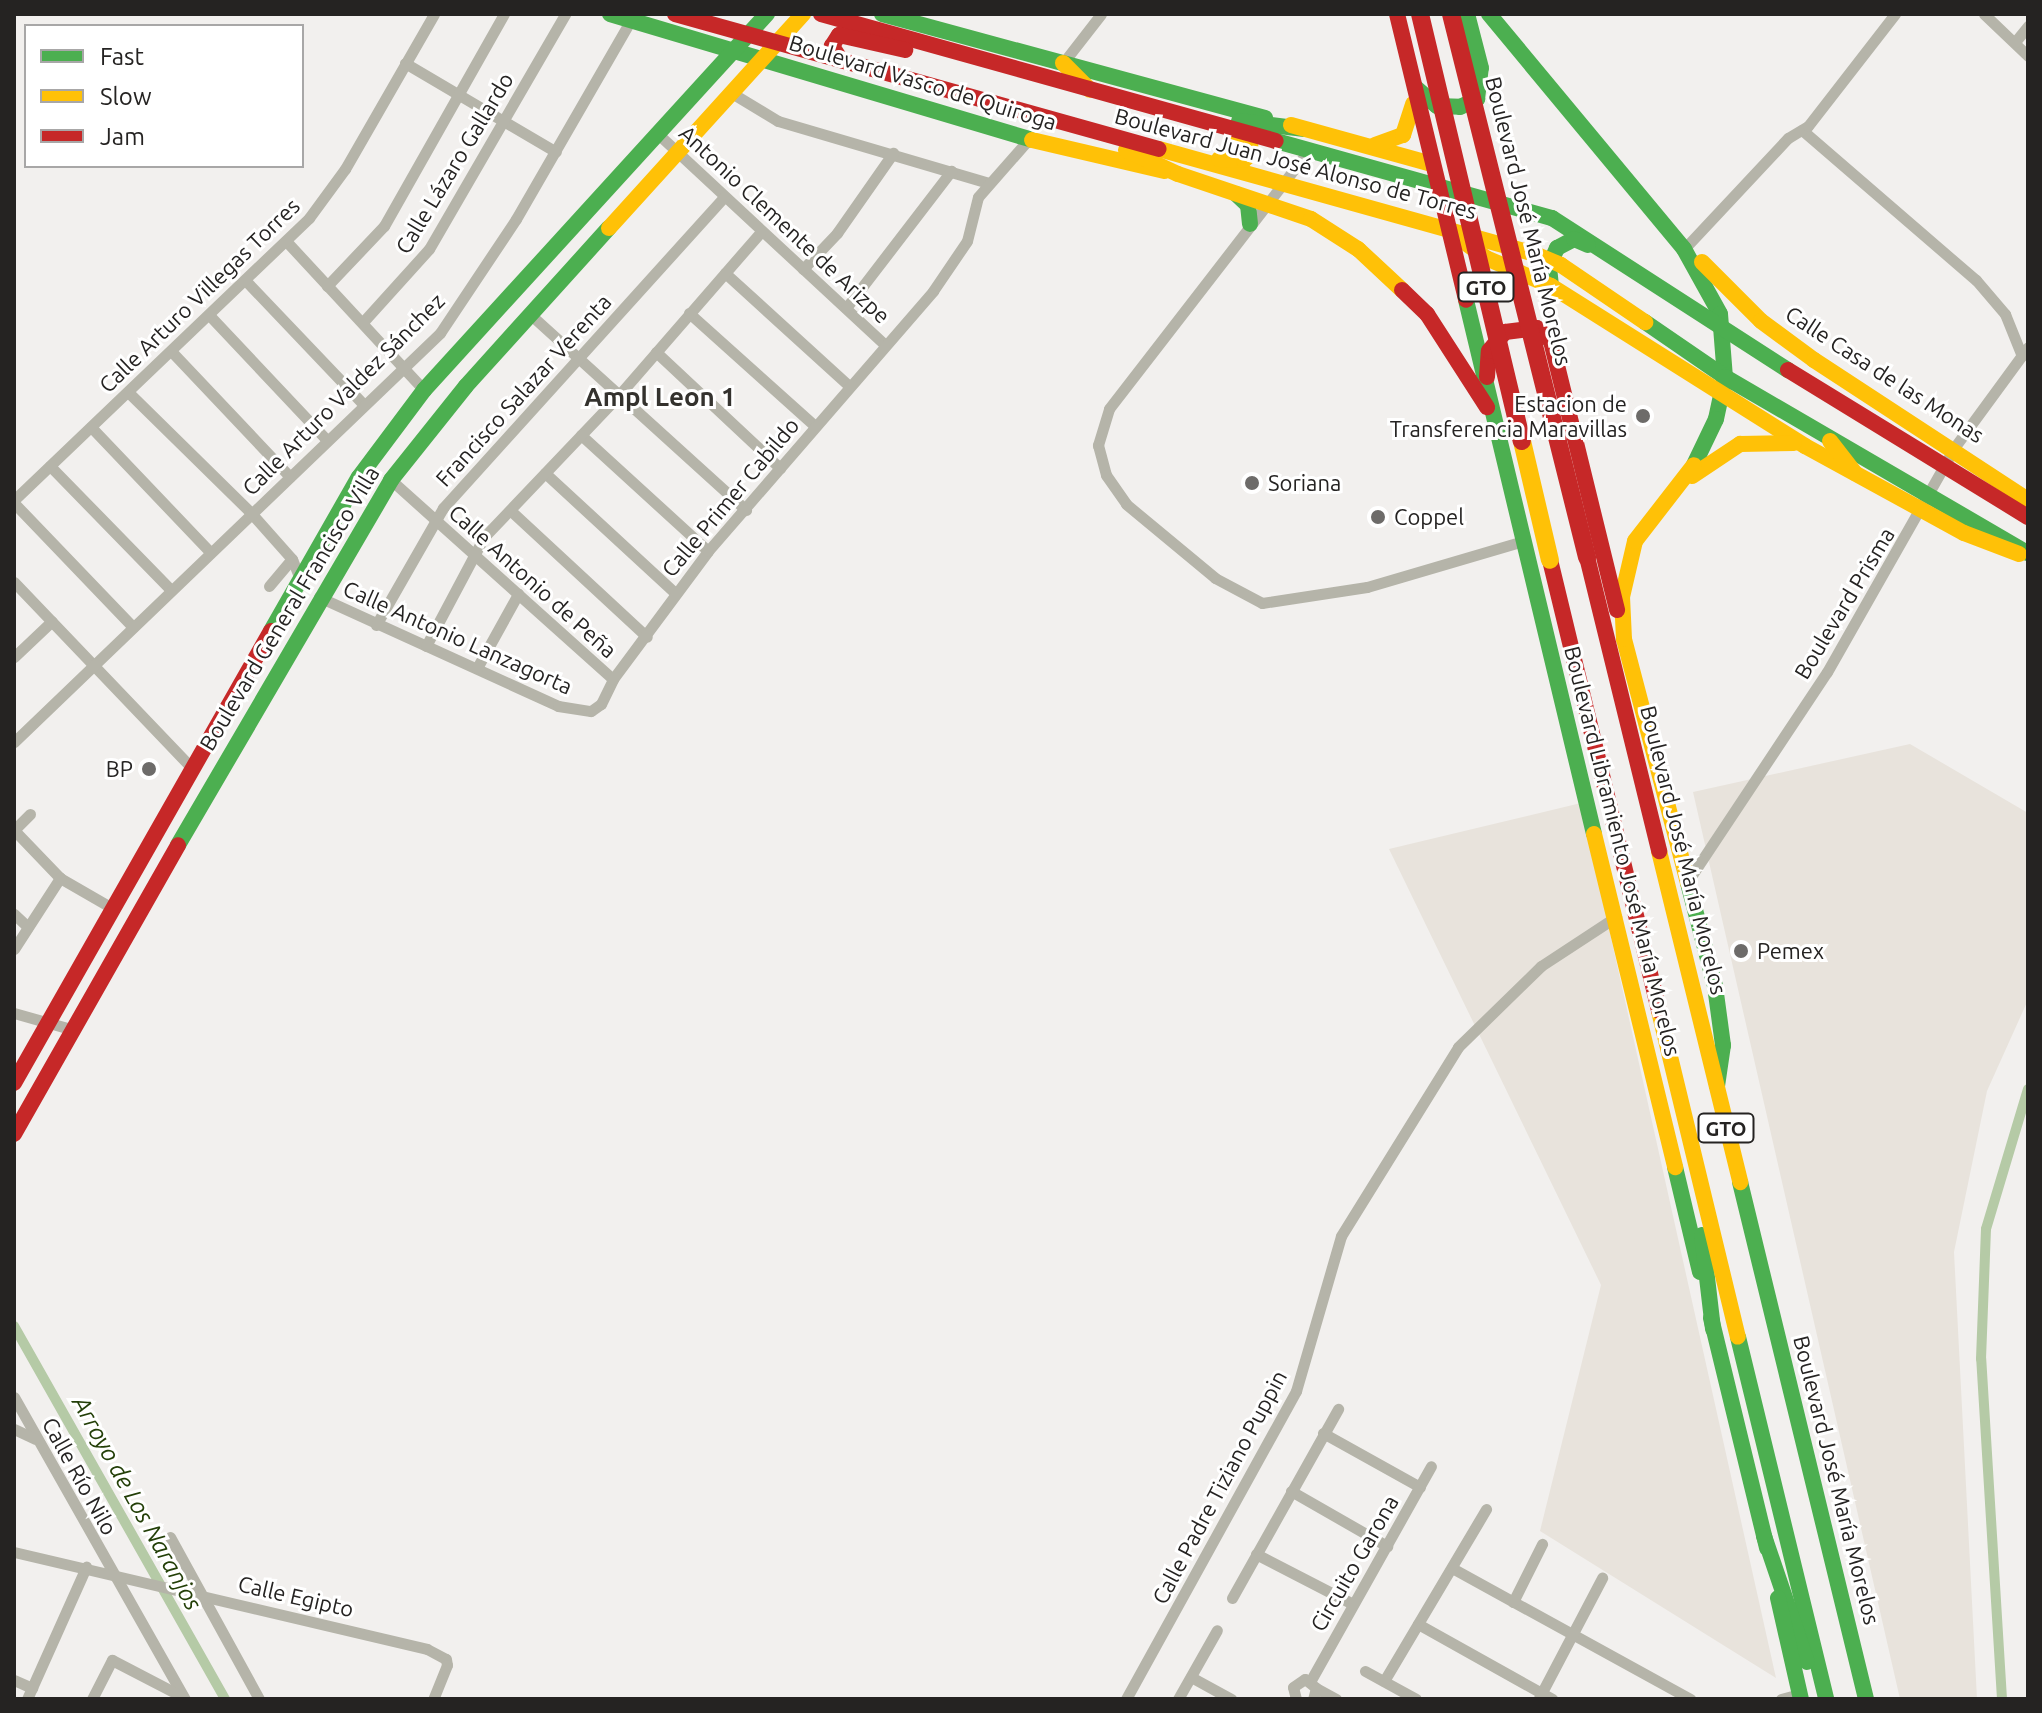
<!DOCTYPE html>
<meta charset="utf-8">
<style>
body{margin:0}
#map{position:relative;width:2042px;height:1713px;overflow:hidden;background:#f2f0ee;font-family:Ubuntu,sans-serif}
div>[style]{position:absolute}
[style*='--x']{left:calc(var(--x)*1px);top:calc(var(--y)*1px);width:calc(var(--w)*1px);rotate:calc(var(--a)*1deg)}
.built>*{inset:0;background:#e8e3dc}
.canal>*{height:10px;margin:-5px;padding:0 5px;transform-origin:5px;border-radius:5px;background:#b5caa6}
.street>*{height:11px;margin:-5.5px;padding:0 5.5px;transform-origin:5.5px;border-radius:5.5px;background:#b5b4a9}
.fast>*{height:16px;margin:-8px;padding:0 8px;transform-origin:8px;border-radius:8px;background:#4caf50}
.slow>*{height:16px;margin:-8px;padding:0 8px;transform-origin:8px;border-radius:8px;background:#ffc107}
.jam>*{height:16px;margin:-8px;padding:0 8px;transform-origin:8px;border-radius:8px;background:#c62828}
.slow-bridge>*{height:18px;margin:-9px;padding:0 9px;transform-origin:9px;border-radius:9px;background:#ffc107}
.jam-bridge>*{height:18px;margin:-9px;padding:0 9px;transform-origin:9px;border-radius:9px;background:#c62828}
.dots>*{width:22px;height:22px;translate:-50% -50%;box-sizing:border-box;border:4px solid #fff;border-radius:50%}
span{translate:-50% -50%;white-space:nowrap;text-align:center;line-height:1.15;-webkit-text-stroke:6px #fff;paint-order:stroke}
.shield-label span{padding:2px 6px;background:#fff;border:2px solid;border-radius:6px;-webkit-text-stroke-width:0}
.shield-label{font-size:20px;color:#252322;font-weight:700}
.street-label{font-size:22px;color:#252322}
.poi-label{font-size:22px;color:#252322}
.right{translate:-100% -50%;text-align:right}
.left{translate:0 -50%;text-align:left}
.water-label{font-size:24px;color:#233f08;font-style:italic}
.quarter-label{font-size:26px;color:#34322e;font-weight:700}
.frame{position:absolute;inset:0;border:16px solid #252322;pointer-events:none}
.legend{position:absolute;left:24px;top:24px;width:280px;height:144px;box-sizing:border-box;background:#fff;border:2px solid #a8a7a7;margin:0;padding:10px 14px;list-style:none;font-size:24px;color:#252322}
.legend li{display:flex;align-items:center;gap:16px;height:40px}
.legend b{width:40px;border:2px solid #a8a7a7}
</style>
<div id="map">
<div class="built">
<div style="clip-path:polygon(1910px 744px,2028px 813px,2028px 1000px,1987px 1091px,1954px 1252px,1977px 1699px,1900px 1699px,1693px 792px)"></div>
<div style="clip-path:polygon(1581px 803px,1776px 1678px,1540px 1531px,1601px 1285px,1389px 849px)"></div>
</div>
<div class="canal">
<div style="--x:14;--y:1326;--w:429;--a:60.5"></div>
<div style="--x:2002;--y:1699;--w:341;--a:-93.5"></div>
<div style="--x:1981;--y:1359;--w:130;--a:-87.8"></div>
<div style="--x:1986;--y:1229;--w:146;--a:-73.3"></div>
</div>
<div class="street">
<div style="--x:1984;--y:14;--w:61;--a:43.7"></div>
<div style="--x:2015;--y:42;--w:21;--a:-51"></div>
<div style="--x:405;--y:63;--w:175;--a:30.5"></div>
<div style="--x:1063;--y:63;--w:62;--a:-52.2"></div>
<div style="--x:730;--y:92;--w:56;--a:31.1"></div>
<div style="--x:778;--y:121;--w:220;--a:16.4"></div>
<div style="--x:1802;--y:130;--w:230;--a:40.8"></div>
<div style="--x:1976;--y:280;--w:45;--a:49.5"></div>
<div style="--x:2005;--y:314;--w:45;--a:68"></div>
<div style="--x:658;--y:134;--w:309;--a:42.9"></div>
<div style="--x:1309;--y:150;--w:327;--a:127.7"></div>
<div style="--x:1109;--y:409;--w:38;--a:107"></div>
<div style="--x:1098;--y:445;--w:31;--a:75"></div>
<div style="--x:1106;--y:475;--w:35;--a:55"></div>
<div style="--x:1126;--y:504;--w:116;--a:39.7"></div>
<div style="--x:1215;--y:578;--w:53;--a:28"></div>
<div style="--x:1262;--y:603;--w:106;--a:-8.7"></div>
<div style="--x:1367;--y:587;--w:163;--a:-16.4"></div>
<div style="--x:286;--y:241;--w:203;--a:47.2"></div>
<div style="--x:1684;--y:249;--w:152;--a:-46.9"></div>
<div style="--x:1788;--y:138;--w:23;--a:-31"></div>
<div style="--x:1808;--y:126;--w:142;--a:-52.2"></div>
<div style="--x:803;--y:269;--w:50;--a:-46.6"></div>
<div style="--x:837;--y:233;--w:98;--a:-55"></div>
<div style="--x:725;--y:273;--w:166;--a:42.3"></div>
<div style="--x:246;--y:281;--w:171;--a:46.4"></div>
<div style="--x:327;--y:286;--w:83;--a:-46.5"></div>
<div style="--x:384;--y:226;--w:244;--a:-60.5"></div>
<div style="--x:846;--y:308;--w:173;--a:-52.5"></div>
<div style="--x:689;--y:313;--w:169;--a:41.9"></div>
<div style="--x:210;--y:316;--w:170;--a:46.7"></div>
<div style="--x:532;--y:316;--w:289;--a:42.2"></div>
<div style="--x:363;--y:322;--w:98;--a:-47.9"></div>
<div style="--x:429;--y:249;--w:272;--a:-59.9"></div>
<div style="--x:171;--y:351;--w:173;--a:46.6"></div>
<div style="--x:656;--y:352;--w:170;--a:43.1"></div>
<div style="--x:128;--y:392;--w:173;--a:44.5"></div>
<div style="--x:251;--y:513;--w:62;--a:48.3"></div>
<div style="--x:292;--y:559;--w:18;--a:68"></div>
<div style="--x:91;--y:427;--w:173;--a:46.4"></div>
<div style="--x:581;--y:435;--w:172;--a:42.4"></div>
<div style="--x:50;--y:466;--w:173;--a:45.7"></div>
<div style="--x:545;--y:473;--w:177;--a:42.7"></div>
<div style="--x:391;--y:480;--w:298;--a:41.9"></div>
<div style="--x:14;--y:500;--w:408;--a:-43.7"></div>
<div style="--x:309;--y:218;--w:61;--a:-53.7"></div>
<div style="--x:345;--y:169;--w:179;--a:-60.1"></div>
<div style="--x:14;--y:503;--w:172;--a:46.2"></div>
<div style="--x:511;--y:511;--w:185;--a:42.8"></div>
<div style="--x:14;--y:582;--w:257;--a:46.3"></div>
<div style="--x:269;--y:586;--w:35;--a:-50"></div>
<div style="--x:319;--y:597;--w:263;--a:24.5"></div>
<div style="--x:558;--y:706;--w:33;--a:9"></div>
<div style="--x:591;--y:711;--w:12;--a:-35"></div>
<div style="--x:601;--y:704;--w:28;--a:-64"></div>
<div style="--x:613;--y:679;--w:159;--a:-53.4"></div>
<div style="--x:708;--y:551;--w:344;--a:-49.1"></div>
<div style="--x:933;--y:291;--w:60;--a:-55.8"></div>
<div style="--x:967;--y:241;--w:45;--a:-76"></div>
<div style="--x:978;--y:197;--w:77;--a:-48.7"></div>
<div style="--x:376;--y:625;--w:135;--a:-60.2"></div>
<div style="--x:443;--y:508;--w:418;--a:-47.9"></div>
<div style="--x:426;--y:646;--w:123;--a:-62"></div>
<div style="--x:484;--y:537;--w:196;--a:-46.4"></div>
<div style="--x:619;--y:395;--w:215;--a:-49"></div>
<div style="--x:14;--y:657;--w:52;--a:-43.5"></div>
<div style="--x:477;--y:668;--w:85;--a:-61"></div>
<div style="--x:14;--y:742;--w:591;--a:-43.83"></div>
<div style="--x:440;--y:333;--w:137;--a:-56.3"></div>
<div style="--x:516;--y:219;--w:230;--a:-60"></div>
<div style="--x:30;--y:814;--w:23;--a:135"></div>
<div style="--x:14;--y:830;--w:66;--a:46.2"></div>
<div style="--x:60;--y:878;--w:62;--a:29.9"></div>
<div style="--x:1690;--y:878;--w:247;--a:-56.4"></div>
<div style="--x:1827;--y:672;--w:257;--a:-60.4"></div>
<div style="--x:1954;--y:448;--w:125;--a:-53.8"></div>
<div style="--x:14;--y:914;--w:19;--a:43"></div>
<div style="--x:14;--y:949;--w:85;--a:-57.1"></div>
<div style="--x:14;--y:1013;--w:62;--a:15.8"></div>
<div style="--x:14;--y:1397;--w:347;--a:60.5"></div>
<div style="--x:14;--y:1429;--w:23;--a:25"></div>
<div style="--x:1323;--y:1433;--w:111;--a:29.1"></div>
<div style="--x:1291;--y:1491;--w:111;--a:29.8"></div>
<div style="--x:170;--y:1537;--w:185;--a:61.2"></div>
<div style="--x:14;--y:1552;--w:424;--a:13.2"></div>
<div style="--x:427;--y:1649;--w:21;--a:28"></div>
<div style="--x:446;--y:1659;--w:6;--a:81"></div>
<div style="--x:447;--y:1665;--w:37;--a:112"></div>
<div style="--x:1256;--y:1554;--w:109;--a:27.3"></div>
<div style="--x:1452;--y:1568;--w:272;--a:28.8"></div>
<div style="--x:1232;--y:1598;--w:217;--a:-60.7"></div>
<div style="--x:1513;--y:1602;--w:65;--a:-63.4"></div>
<div style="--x:1418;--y:1624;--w:154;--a:29.2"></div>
<div style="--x:1365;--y:1671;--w:58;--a:28.8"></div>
<div style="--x:1191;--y:1677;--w:46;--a:28.8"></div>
<div style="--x:14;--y:1680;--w:20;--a:24"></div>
<div style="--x:1311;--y:1680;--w:245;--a:-60.7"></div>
<div style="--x:1384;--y:1681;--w:200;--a:-59.3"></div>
<div style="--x:1316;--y:1688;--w:23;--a:29"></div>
<div style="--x:1539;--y:1698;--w:136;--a:-62.3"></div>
<div style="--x:27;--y:1699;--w:145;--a:-65.9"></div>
<div style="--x:92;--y:1699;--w:44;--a:-62.9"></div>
<div style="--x:112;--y:1660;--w:80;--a:27.5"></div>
<div style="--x:1126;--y:1699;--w:352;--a:-61.1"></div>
<div style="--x:1296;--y:1391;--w:161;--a:-73.8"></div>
<div style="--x:1341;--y:1236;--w:222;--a:-58.2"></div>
<div style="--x:1458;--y:1047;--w:116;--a:-44.3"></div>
<div style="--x:1541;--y:966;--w:90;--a:-33.2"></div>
<div style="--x:1178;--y:1699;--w:79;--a:-60.5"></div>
<div style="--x:1296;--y:1699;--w:12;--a:-104"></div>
<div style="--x:1293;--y:1687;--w:14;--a:-34"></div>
<div style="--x:1305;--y:1679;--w:14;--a:39"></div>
<div style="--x:1316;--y:1688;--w:11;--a:105"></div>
<div style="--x:1781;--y:1699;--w:20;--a:-15"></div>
</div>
<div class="fast">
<div style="--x:610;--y:14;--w:440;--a:16.6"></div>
<div style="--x:882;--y:14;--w:397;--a:15.2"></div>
<div style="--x:1489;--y:14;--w:305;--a:50.3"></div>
<div style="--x:1684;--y:249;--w:74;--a:61"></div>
<div style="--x:1720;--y:314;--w:63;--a:85.5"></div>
<div style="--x:1725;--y:377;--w:43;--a:102.1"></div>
<div style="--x:1716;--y:419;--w:51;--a:115.6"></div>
<div style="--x:1415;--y:87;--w:29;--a:41"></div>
<div style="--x:1437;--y:106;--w:23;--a:2"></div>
<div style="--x:1460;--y:107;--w:19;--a:-25"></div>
<div style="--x:1477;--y:99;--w:31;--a:-83"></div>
<div style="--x:1481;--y:68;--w:56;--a:-104.5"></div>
<div style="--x:1239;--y:121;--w:64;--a:7.1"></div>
<div style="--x:1276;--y:141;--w:287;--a:15.6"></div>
<div style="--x:1552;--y:218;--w:281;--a:32.8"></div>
<div style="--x:1236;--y:194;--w:16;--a:43"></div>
<div style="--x:1248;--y:205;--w:19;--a:84"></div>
<div style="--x:1551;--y:286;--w:20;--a:-96"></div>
<div style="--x:1549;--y:266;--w:20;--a:-66"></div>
<div style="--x:1557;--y:248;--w:19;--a:-28"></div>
<div style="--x:1574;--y:239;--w:15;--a:23"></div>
<div style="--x:1466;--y:300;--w:549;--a:76.52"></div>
<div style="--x:1645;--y:322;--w:97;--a:34.5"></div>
<div style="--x:1725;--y:377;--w:350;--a:30.2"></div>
<div style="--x:271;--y:631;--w:177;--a:-60.3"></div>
<div style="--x:359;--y:477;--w:109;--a:-53.2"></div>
<div style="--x:424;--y:390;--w:509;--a:-47.63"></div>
<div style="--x:178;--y:845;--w:423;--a:-59.7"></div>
<div style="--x:391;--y:480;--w:120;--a:-51.4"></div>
<div style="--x:466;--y:386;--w:213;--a:-47.9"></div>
<div style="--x:1688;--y:883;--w:106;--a:75.3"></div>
<div style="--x:1715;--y:986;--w:60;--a:82.3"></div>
<div style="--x:1723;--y:1045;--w:41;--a:98.3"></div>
<div style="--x:1675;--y:1167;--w:108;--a:76.6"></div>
<div style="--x:1740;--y:1182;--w:532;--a:76.3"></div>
<div style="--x:1702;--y:1235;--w:95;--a:83.3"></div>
<div style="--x:1711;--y:1318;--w:237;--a:76.3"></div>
<div style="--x:1738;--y:1337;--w:373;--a:76.3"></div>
<div style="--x:1764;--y:1536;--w:133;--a:71.2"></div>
<div style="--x:1778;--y:1598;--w:104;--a:77.2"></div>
</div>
<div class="slow">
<div style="--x:1063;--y:63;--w:38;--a:45"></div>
<div style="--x:1291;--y:125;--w:146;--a:15.5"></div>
<div style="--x:1032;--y:140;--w:136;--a:13.2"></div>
<div style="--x:1375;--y:145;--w:30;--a:-20"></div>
<div style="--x:1403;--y:135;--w:33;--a:-72"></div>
<div style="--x:1159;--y:149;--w:390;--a:15.6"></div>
<div style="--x:1535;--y:254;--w:28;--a:23"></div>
<div style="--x:1561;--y:265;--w:102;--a:34.2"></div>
<div style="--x:1126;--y:150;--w:57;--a:24.8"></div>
<div style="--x:1178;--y:174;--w:140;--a:18.7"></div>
<div style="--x:1311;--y:219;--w:56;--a:32.6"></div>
<div style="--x:1358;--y:249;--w:60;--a:43"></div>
<div style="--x:1219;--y:159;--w:25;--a:2"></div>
<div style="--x:1244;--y:160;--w:9;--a:-41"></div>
<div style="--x:1251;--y:154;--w:12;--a:-95"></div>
<div style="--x:1250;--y:142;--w:19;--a:-148"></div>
<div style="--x:609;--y:228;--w:289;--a:-47.8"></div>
<div style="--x:1448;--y:230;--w:47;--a:36.4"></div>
<div style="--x:1486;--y:258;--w:71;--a:23.3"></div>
<div style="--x:1551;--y:286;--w:300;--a:32.2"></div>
<div style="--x:1805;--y:446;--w:181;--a:28.7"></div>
<div style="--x:1964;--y:533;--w:59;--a:20.9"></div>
<div style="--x:1702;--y:262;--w:83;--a:45"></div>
<div style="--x:1761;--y:321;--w:66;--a:36.3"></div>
<div style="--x:1814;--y:360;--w:256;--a:33.2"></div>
<div style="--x:1830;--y:441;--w:41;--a:52"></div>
<div style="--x:1692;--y:476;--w:58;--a:-33.7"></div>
<div style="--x:1740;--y:444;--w:54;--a:-1.1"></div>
<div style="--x:1594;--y:834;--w:343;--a:76.3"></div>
<div style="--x:1659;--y:851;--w:341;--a:76.2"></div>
<div style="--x:1688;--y:883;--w:252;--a:-104.7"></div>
<div style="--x:1624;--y:639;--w:42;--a:-92.7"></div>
<div style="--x:1622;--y:597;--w:57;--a:-76.9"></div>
<div style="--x:1635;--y:541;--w:96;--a:-52.2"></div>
<div style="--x:1659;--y:1011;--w:335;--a:76.4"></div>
</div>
<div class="jam">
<div style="--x:675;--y:14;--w:502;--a:15.59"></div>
<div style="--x:821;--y:14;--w:472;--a:15.6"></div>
<div style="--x:1397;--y:14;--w:294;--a:76.4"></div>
<div style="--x:841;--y:60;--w:17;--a:-123"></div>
<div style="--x:832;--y:46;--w:13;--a:-58"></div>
<div style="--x:839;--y:35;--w:68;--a:12.8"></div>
<div style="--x:1402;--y:290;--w:35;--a:44"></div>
<div style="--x:1427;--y:314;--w:111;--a:57.2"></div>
<div style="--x:1788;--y:370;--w:281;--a:31.5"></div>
<div style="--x:1487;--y:377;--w:26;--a:-86"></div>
<div style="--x:1489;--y:351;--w:25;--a:-50"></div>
<div style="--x:1505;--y:332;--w:32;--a:-7"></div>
<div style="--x:1537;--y:328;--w:19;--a:43"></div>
<div style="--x:1551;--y:341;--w:277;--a:76.2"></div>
<div style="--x:1587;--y:557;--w:303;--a:76.2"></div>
<div style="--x:1550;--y:560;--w:464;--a:76.4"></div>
<div style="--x:14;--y:1083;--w:520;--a:-60.38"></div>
<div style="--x:14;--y:1134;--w:332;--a:-60.4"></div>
</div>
<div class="slow-bridge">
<div style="--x:1522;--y:441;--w:122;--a:76.8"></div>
</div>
<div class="jam-bridge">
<div style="--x:1420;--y:14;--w:439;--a:76.6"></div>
<div style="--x:1451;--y:14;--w:560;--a:75.94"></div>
</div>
<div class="dots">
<div style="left:1643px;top:416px;background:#6d6b69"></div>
<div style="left:1252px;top:483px;background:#6d6b69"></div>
<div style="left:1378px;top:517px;background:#6d6b69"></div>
<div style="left:149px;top:769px;background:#6d6b69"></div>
<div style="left:1741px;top:951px;background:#6d6b69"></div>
</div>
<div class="shield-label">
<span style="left:1486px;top:287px">GTO</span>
<span style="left:1726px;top:1128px">GTO</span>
</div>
<div class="street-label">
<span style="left:923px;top:82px;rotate:17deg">Boulevard Vasco de Quiroga</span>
<span style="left:454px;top:163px;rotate:-59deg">Calle Lázaro Gallardo</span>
<span style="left:1296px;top:163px;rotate:15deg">Boulevard Juan José Alonso de Torres</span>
<span style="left:1529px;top:221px;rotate:76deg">Boulevard José María Morelos</span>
<span style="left:785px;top:224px;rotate:43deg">Antonio Clemente de Arizpe</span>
<span style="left:199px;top:295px;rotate:-44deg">Calle Arturo Villegas Torres</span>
<span style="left:1885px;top:374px;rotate:33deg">Calle Casa de las Monas</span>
<span style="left:523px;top:390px;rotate:-48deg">Francisco Salazar Verenta</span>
<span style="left:343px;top:394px;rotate:-45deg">Calle Arturo Valdez Sánchez</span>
<span style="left:730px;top:497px;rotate:-50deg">Calle Primer Cabildo</span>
<span style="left:533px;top:581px;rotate:42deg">Calle Antonio de Peña</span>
<span style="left:1844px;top:603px;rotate:-59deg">Boulevard Prisma</span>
<span style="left:289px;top:608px;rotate:-59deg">Boulevard General Francisco Villa</span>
<span style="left:458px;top:637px;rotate:24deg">Calle Antonio Lanzagorta</span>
<span style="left:1684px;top:850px;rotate:76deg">Boulevard José María Morelos</span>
<span style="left:1623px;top:851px;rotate:76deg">Boulevard Libramiento José María Morelos</span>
<span style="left:80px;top:1476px;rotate:61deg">Calle Río Nilo</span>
<span style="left:1837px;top:1480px;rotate:76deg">Boulevard José María Morelos</span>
<span style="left:1219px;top:1487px;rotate:-62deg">Calle Padre Tiziano Puppin</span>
<span style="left:1354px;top:1563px;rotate:-60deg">Circuito Garona</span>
<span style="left:296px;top:1596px;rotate:13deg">Calle Egipto</span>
</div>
<div class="poi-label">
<span class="right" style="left:1627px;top:416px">Estacion de<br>Transferencia Maravillas</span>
<span class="left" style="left:1268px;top:483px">Soriana</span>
<span class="left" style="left:1394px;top:517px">Coppel</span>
<span class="right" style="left:133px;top:769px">BP</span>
<span class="left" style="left:1757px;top:951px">Pemex</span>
</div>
<div class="water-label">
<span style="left:137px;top:1503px;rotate:61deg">Arroyo de Los Naranjos</span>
</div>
<div class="quarter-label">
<span style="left:660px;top:397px">Ampl Leon 1</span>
</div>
<div class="frame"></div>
<ul class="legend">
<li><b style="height:10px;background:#4caf50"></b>Fast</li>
<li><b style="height:10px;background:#ffc107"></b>Slow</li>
<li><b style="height:10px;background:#c62828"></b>Jam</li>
</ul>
</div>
